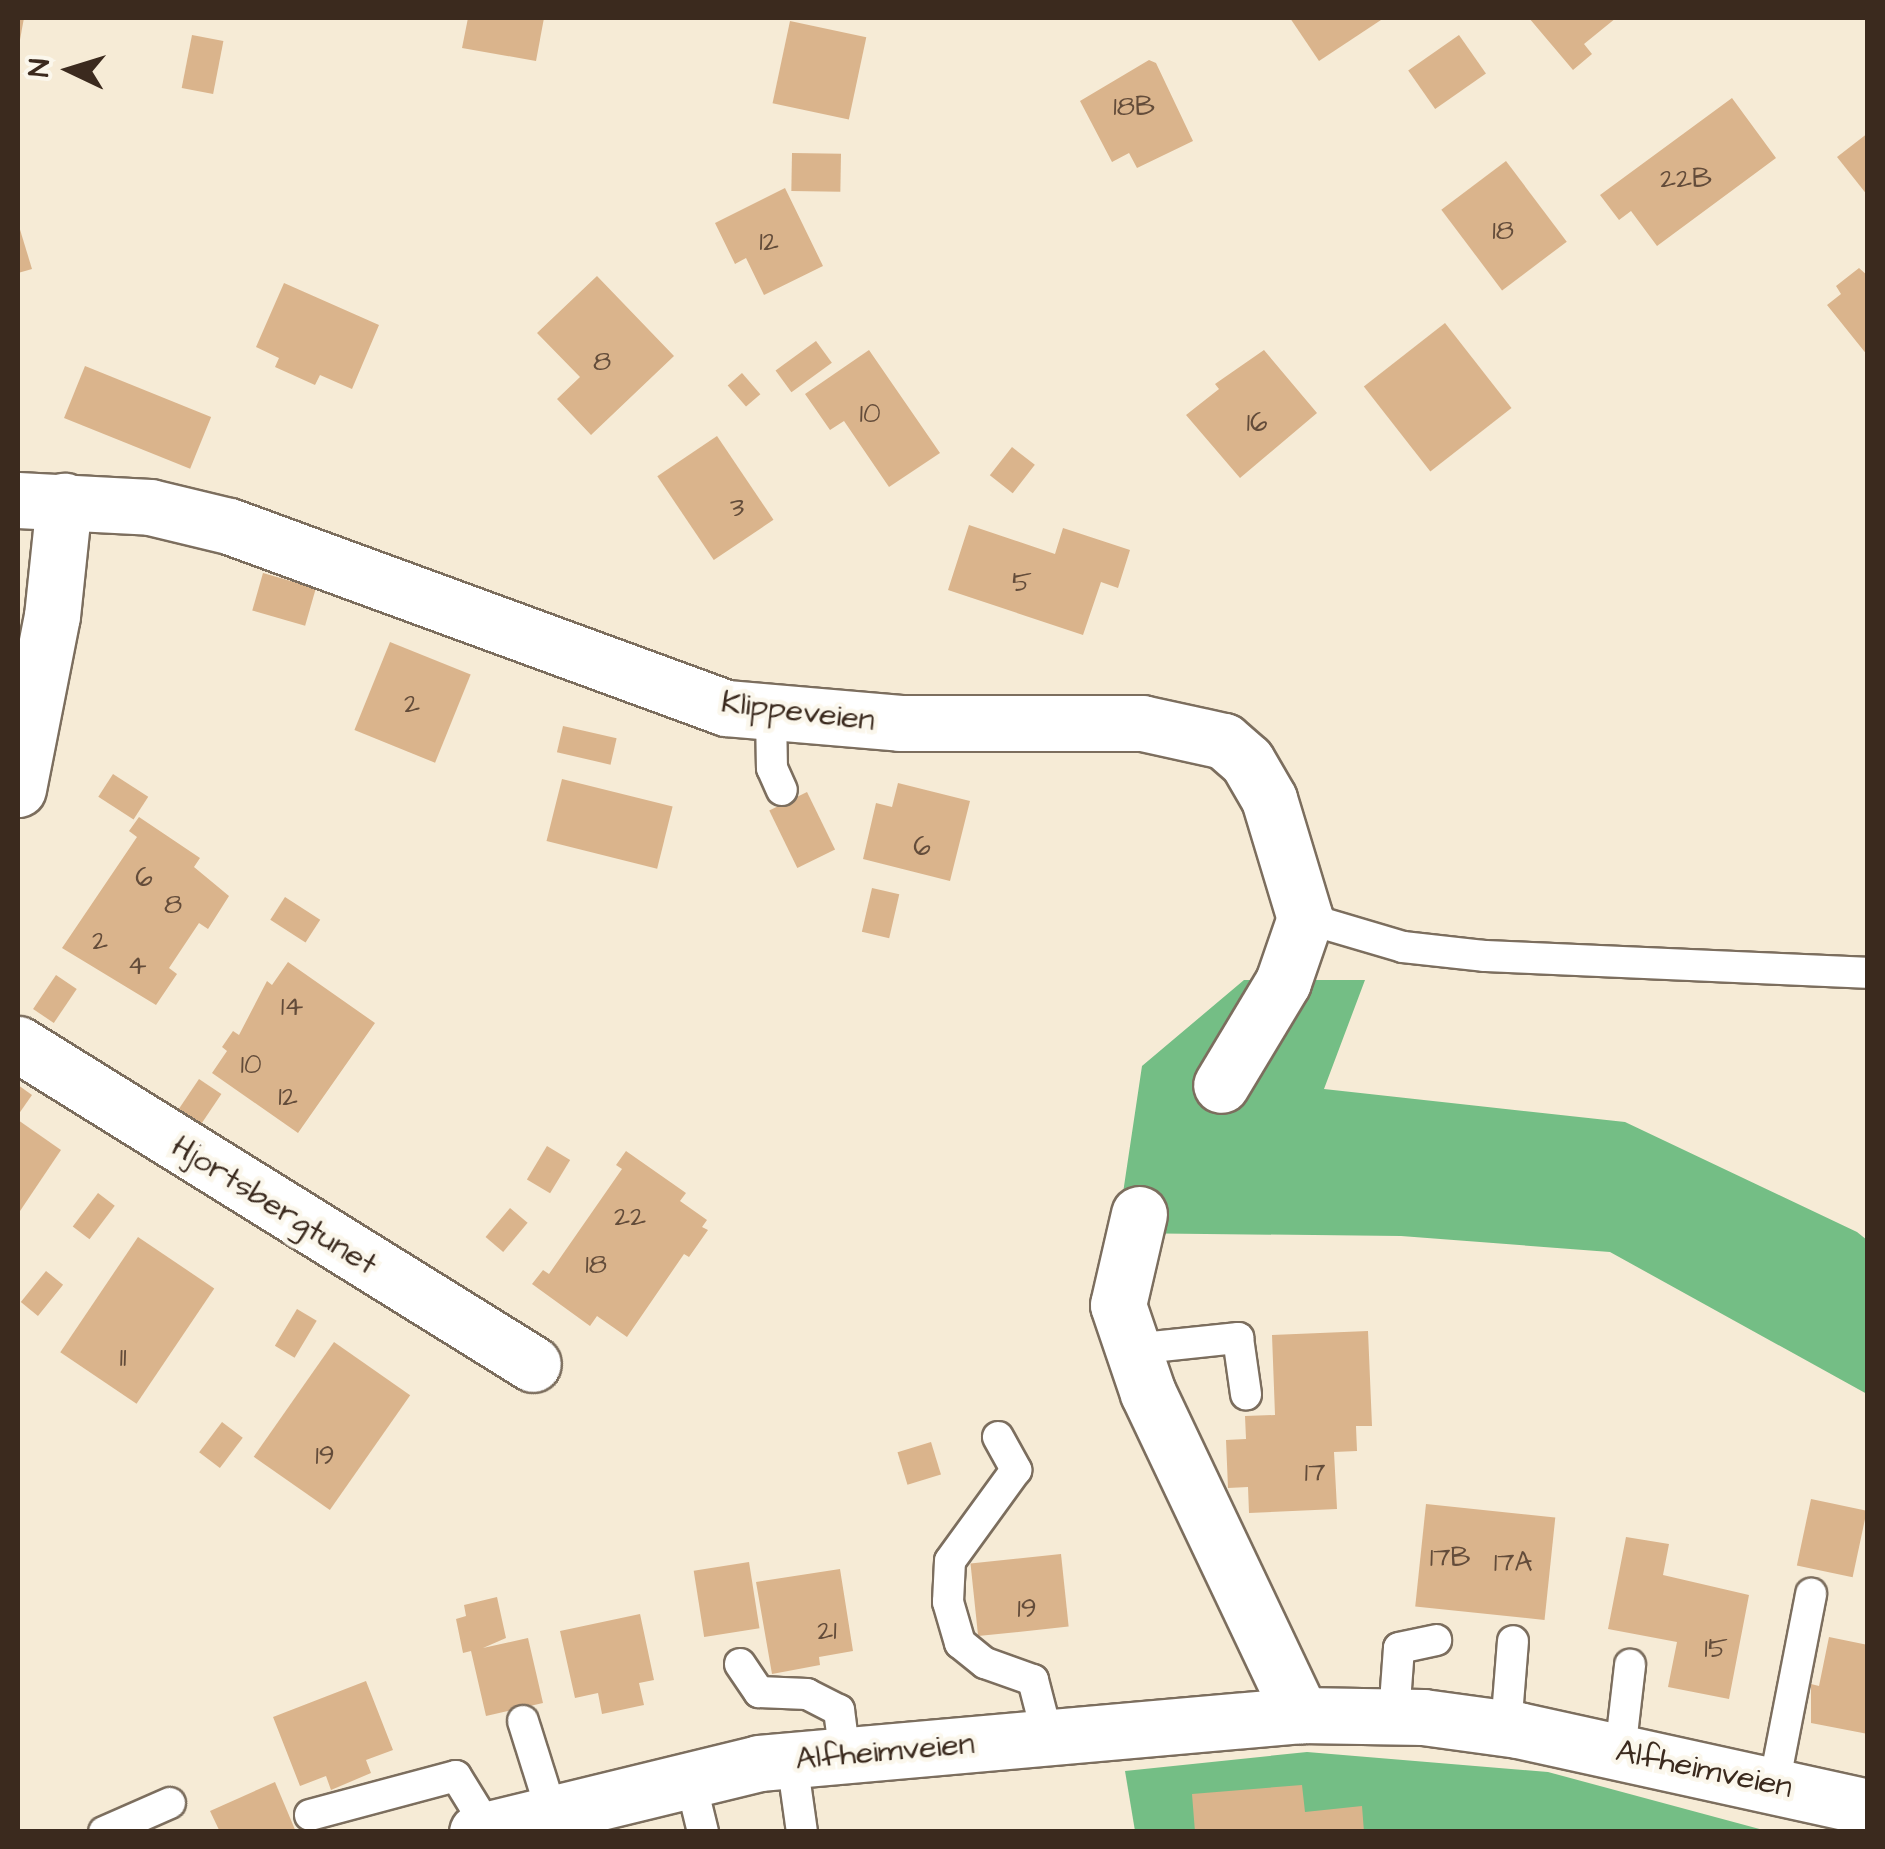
<!DOCTYPE html>
<style>
body{margin:0}
#map{position:relative;width:1885px;height:1849px;overflow:hidden;background:#f6ebd6;font-family:"Architects Daughter",sans-serif}
div>[style]{position:absolute}
[style*='--x']{left:calc(var(--x)*1px);top:calc(var(--y)*1px);width:calc(var(--w)*1px);rotate:calc(var(--a)*1deg)}
.forest>*{inset:0;background:#74be85}
.building>*{inset:0;background:#dab48c;transform-origin:0 0}
.roads{filter:drop-shadow(2px 0 #7c6e5e) drop-shadow(-2px 0 #7c6e5e) drop-shadow(0 2px #7c6e5e) drop-shadow(0 -2px #7c6e5e)}
.lane>*{height:30px;margin:-15px;padding:0 15px;transform-origin:15px;border-radius:15px;background:#fff}
.street>*{height:55px;margin:-27.5px;padding:0 27.5px;transform-origin:27.5px;border-radius:27.5px;background:#fff}
span{translate:-50% -50%;white-space:nowrap;text-align:center;line-height:1.15;-webkit-text-stroke:9px #fbf7ec;paint-order:stroke}
.number-label{font-size:28px;color:#634c3a}
.number-label span{-webkit-text-stroke-width:0}
.street-label{font-size:32px;color:#3b2a1e}
.frame{position:absolute;inset:0;border:20px solid #3b2a1e;pointer-events:none}
.north{position:absolute;left:20px;top:20px;width:100px;height:100px;-webkit-text-stroke:8px #fbf7ec;paint-order:stroke;rotate:274deg;font-size:28px;font-weight:700;line-height:40px;text-align:center;color:#3b2a1e}
.north::after{content:'';display:block;margin:auto;width:35px;height:45px;background:#3b2a1e;clip-path:polygon(50% 0,100% 100%,50% 72%,0 100%)}
</style>
<div id="map">
<div class="forest">
<div style="clip-path:polygon(1244px 980px,1365px 980px,1324px 1089px,1625px 1122px,1857px 1232px,1867px 1240px,1867px 1394px,1610px 1252px,1401px 1236px,1117px 1233px,1142px 1066px)"></div>
<div style="clip-path:polygon(1307px 1752px,1548px 1772px,1767px 1831px,1135px 1831px,1125px 1771px)"></div>
</div>
<div class="building">
<div style="clip-path:polygon(18px 18px,24px 18px,19px 45px,18px 45px)"></div>
<div style="clip-path:polygon(468px 18px,544px 18px,536px 61px,462px 48px)"></div>
<div style="clip-path:polygon(1290px 18px,1384px 18px,1319px 61px)"></div>
<div style="clip-path:polygon(1529px 18px,1616px 18px,1584px 44px,1592px 54px,1573px 70px)"></div>
<div style="left:790px;top:21px;width:78px;height:84px;rotate:12deg"></div>
<div style="left:192px;top:35px;width:32px;height:54px;rotate:11deg"></div>
<div style="left:1459px;top:35px;width:47px;height:62px;rotate:55deg"></div>
<div style="clip-path:polygon(1149px 60px,1156px 63px,1193px 141px,1137px 168px,1129px 153px,1112px 162px,1080px 101px)"></div>
<div style="clip-path:polygon(1732px 98px,1776px 158px,1657px 246px,1631px 211px,1619px 220px,1600px 195px)"></div>
<div style="clip-path:polygon(1868px 133px,1868px 196px,1837px 157px)"></div>
<div style="left:792px;top:153px;width:49px;height:38px;rotate:1deg"></div>
<div style="left:1506px;top:161px;width:101px;height:81px;rotate:53deg"></div>
<div style="clip-path:polygon(785px 188px,823px 266px,764px 295px,746px 258px,735px 264px,715px 223px)"></div>
<div style="clip-path:polygon(18px 223px,32px 269px,18px 273px)"></div>
<div style="clip-path:polygon(1859px 268px,1868px 276px,1868px 356px,1827px 305px,1841px 294px,1836px 286px)"></div>
<div style="clip-path:polygon(597px 276px,674px 356px,591px 435px,557px 399px,580px 377px,537px 333px)"></div>
<div style="clip-path:polygon(284px 283px,379px 325px,352px 389px,320px 375px,315px 385px,275px 367px,279px 358px,256px 347px)"></div>
<div style="left:1445px;top:323px;width:108px;height:103px;rotate:52deg"></div>
<div style="left:816px;top:341px;width:27px;height:50px;rotate:54deg"></div>
<div style="clip-path:polygon(869px 350px,940px 453px,889px 487px,844px 421px,830px 430px,805px 394px)"></div>
<div style="clip-path:polygon(1264px 350px,1317px 413px,1240px 478px,1186px 415px,1219px 389px,1215px 384px)"></div>
<div style="left:85px;top:366px;width:136px;height:56px;rotate:22deg"></div>
<div style="left:742px;top:373px;width:28px;height:19px;rotate:49deg"></div>
<div style="left:717px;top:436px;width:101px;height:72px;rotate:56deg"></div>
<div style="left:1012px;top:447px;width:29px;height:36px;rotate:38deg"></div>
<div style="clip-path:polygon(969px 525px,1055px 554px,1063px 528px,1130px 550px,1118px 588px,1101px 582px,1083px 635px,948px 590px)"></div>
<div style="left:263px;top:573px;width:55px;height:39px;rotate:16deg"></div>
<div style="left:390px;top:642px;width:87px;height:95px;rotate:22deg"></div>
<div style="left:563px;top:726px;width:55px;height:27px;rotate:13deg"></div>
<div style="left:113px;top:774px;width:42px;height:27px;rotate:33deg"></div>
<div style="left:562px;top:779px;width:114px;height:64px;rotate:14deg"></div>
<div style="clip-path:polygon(898px 783px,970px 801px,950px 881px,863px 859px,876px 803px,892px 807px)"></div>
<div style="left:807px;top:792px;width:64px;height:42px;rotate:64deg"></div>
<div style="clip-path:polygon(139px 817px,200px 858px,194px 867px,229px 896px,208px 929px,199px 923px,169px 968px,177px 974px,156px 1005px,62px 948px,137px 837px,129px 831px)"></div>
<div style="left:872px;top:888px;width:28px;height:45px;rotate:13deg"></div>
<div style="left:285px;top:897px;width:42px;height:27px;rotate:33deg"></div>
<div style="clip-path:polygon(288px 962px,375px 1023px,298px 1133px,212px 1073px,227px 1051px,222px 1047px,233px 1031px,239px 1035px,267px 981px,272px 985px)"></div>
<div style="left:56px;top:975px;width:25px;height:41px;rotate:34deg"></div>
<div style="left:199px;top:1079px;width:27px;height:43px;rotate:34deg"></div>
<div style="clip-path:polygon(18px 1085px,32px 1095px,18px 1115px)"></div>
<div style="clip-path:polygon(18px 1120px,61px 1150px,18px 1214px)"></div>
<div style="left:547px;top:1146px;width:27px;height:39px;rotate:31deg"></div>
<div style="clip-path:polygon(626px 1151px,686px 1193px,680px 1201px,707px 1220px,702px 1227px,708px 1230px,689px 1257px,684px 1254px,627px 1337px,597px 1316px,590px 1326px,532px 1284px,543px 1270px,549px 1274px,622px 1169px,616px 1165px)"></div>
<div style="left:98px;top:1193px;width:21px;height:42px;rotate:37deg"></div>
<div style="left:510px;top:1208px;width:23px;height:38px;rotate:40deg"></div>
<div style="left:138px;top:1237px;width:92px;height:139px;rotate:34deg"></div>
<div style="left:46px;top:1271px;width:22px;height:40px;rotate:39deg"></div>
<div style="left:297px;top:1309px;width:23px;height:43px;rotate:31deg"></div>
<div style="clip-path:polygon(1368px 1331px,1372px 1426px,1356px 1426px,1357px 1451px,1334px 1452px,1337px 1509px,1249px 1513px,1248px 1487px,1228px 1488px,1226px 1440px,1246px 1439px,1245px 1416px,1275px 1415px,1272px 1335px)"></div>
<div style="left:334px;top:1342px;width:93px;height:140px;rotate:35deg"></div>
<div style="left:222px;top:1422px;width:26px;height:38px;rotate:37deg"></div>
<div style="left:931px;top:1442px;width:34px;height:35px;rotate:73deg"></div>
<div style="left:1811px;top:1499px;width:57px;height:68px;rotate:12deg"></div>
<div style="left:1426px;top:1504px;width:130px;height:103px;rotate:6deg"></div>
<div style="clip-path:polygon(1626px 1537px,1669px 1544px,1663px 1575px,1749px 1595px,1729px 1699px,1668px 1687px,1677px 1642px,1608px 1629px)"></div>
<div style="left:1061px;top:1554px;width:73px;height:91px;rotate:84deg"></div>
<div style="left:749px;top:1562px;width:67px;height:56px;rotate:81deg"></div>
<div style="clip-path:polygon(840px 1569px,853px 1651px,819px 1657px,820px 1665px,772px 1674px,756px 1582px)"></div>
<div style="clip-path:polygon(497px 1597px,506px 1638px,483px 1648px,528px 1638px,543px 1703px,486px 1716px,471px 1651px,463px 1653px,456px 1619px,466px 1616px,464px 1605px)"></div>
<div style="clip-path:polygon(640px 1614px,654px 1680px,639px 1683px,644px 1705px,602px 1714px,598px 1693px,575px 1698px,560px 1631px)"></div>
<div style="clip-path:polygon(1829px 1637px,1868px 1645px,1868px 1734px,1811px 1723px,1811px 1684px,1819px 1686px)"></div>
<div style="clip-path:polygon(366px 1681px,393px 1750px,366px 1760px,371px 1773px,331px 1790px,326px 1776px,300px 1786px,273px 1717px)"></div>
<div style="clip-path:polygon(275px 1782px,296px 1832px,220px 1832px,210px 1811px)"></div>
<div style="clip-path:polygon(1302px 1785px,1305px 1812px,1362px 1806px,1364px 1832px,1195px 1832px,1192px 1794px)"></div>
</div>
<div class="roads">
<div class="lane">
<div style="--x:771;--y:713;--w:55;--a:89"></div>
<div style="--x:772;--y:768;--w:24;--a:66"></div>
<div style="--x:1305;--y:918;--w:102;--a:16.5"></div>
<div style="--x:1403;--y:947;--w:81;--a:6.3"></div>
<div style="--x:1484;--y:956;--w:384;--a:2.5"></div>
<div style="--x:1133;--y:1349;--w:106;--a:-6"></div>
<div style="--x:1238;--y:1338;--w:57;--a:81.9"></div>
<div style="--x:998;--y:1437;--w:38;--a:61"></div>
<div style="--x:1016;--y:1470;--w:112;--a:126"></div>
<div style="--x:950;--y:1561;--w:41;--a:92.8"></div>
<div style="--x:948;--y:1602;--w:43;--a:73.7"></div>
<div style="--x:960;--y:1643;--w:32;--a:39"></div>
<div style="--x:985;--y:1663;--w:51;--a:19.5"></div>
<div style="--x:1033;--y:1680;--w:60;--a:75.5"></div>
<div style="--x:740;--y:1664;--w:34;--a:56"></div>
<div style="--x:759;--y:1692;--w:48;--a:2.4"></div>
<div style="--x:807;--y:1694;--w:36;--a:27"></div>
<div style="--x:839;--y:1710;--w:46;--a:82.6"></div>
<div style="--x:1394;--y:1716;--w:68;--a:-85.8"></div>
<div style="--x:1399;--y:1648;--w:38;--a:-12"></div>
<div style="--x:523;--y:1721;--w:93;--a:72.5"></div>
<div style="--x:1506;--y:1728;--w:87;--a:-85.4"></div>
<div style="--x:1620;--y:1752;--w:88;--a:-83.4"></div>
<div style="--x:792;--y:1761;--w:72;--a:82"></div>
<div style="--x:690;--y:1779;--w:55;--a:76.2"></div>
<div style="--x:1774;--y:1785;--w:195;--a:-79"></div>
<div style="--x:310;--y:1815;--w:151;--a:-15"></div>
<div style="--x:456;--y:1776;--w:61;--a:58.4"></div>
<div style="--x:104;--y:1832;--w:72;--a:-23.7"></div>
</div>
<div class="street">
<div style="--x:18;--y:500;--w:132;--a:3"></div>
<div style="--x:150;--y:507;--w:81;--a:13.5"></div>
<div style="--x:229;--y:526;--w:529;--a:20.11"></div>
<div style="--x:726;--y:708;--w:175;--a:4.9"></div>
<div style="--x:900;--y:723;--w:242;--a:0"></div>
<div style="--x:1142;--y:723;--w:84;--a:12.4"></div>
<div style="--x:1224;--y:741;--w:30;--a:41"></div>
<div style="--x:1247;--y:761;--w:44;--a:59.9"></div>
<div style="--x:1269;--y:799;--w:124;--a:73.2"></div>
<div style="--x:1305;--y:918;--w:68;--a:109"></div>
<div style="--x:1283;--y:982;--w:120;--a:121"></div>
<div style="--x:18;--y:789;--w:176;--a:-78.9"></div>
<div style="--x:52;--y:616;--w:116;--a:-84"></div>
<div style="--x:18;--y:1044;--w:606;--a:31.86"></div>
<div style="--x:1139;--y:1214;--w:93;--a:103"></div>
<div style="--x:1118;--y:1305;--w:93;--a:71.2"></div>
<div style="--x:1148;--y:1393;--w:357;--a:64.6"></div>
<div style="--x:477;--y:1832;--w:290;--a:-13.7"></div>
<div style="--x:759;--y:1763;--w:544;--a:-5.06"></div>
<div style="--x:1301;--y:1715;--w:122;--a:0.9"></div>
<div style="--x:1423;--y:1717;--w:96;--a:7.8"></div>
<div style="--x:1518;--y:1730;--w:358;--a:12.4"></div>
</div>
</div>
<div class="number-label">
<span style="left:1134px;top:107px">18B</span>
<span style="left:1686px;top:179px">22B</span>
<span style="left:1503px;top:231px">18</span>
<span style="left:769px;top:242px">12</span>
<span style="left:602px;top:362px">8</span>
<span style="left:870px;top:414px">10</span>
<span style="left:1257px;top:423px">16</span>
<span style="left:737px;top:508px">3</span>
<span style="left:1022px;top:583px">5</span>
<span style="left:412px;top:704px">2</span>
<span style="left:922px;top:847px">6</span>
<span style="left:144px;top:878px">6</span>
<span style="left:173px;top:905px">8</span>
<span style="left:100px;top:941px">2</span>
<span style="left:137px;top:966px">4</span>
<span style="left:292px;top:1007px">14</span>
<span style="left:251px;top:1065px">10</span>
<span style="left:288px;top:1097px">12</span>
<span style="left:630px;top:1217px">22</span>
<span style="left:596px;top:1265px">18</span>
<span style="left:123px;top:1358px">11</span>
<span style="left:325px;top:1456px">19</span>
<span style="left:1315px;top:1473px">17</span>
<span style="left:1450px;top:1558px">17B</span>
<span style="left:1513px;top:1563px">17A</span>
<span style="left:1027px;top:1609px">19</span>
<span style="left:827px;top:1631px">21</span>
<span style="left:1716px;top:1649px">15</span>
</div>
<div class="street-label">
<span style="left:798px;top:712px;rotate:7deg">Klippeveien</span>
<span style="left:274px;top:1206px;rotate:32deg">Hjortsbergtunet</span>
<span style="left:885px;top:1752px;rotate:-5deg">Alfheimveien</span>
<span style="left:1704px;top:1770px;rotate:12deg">Alfheimveien</span>
</div>
<div class="frame"></div>
<div class="north">N</div>
</div>
